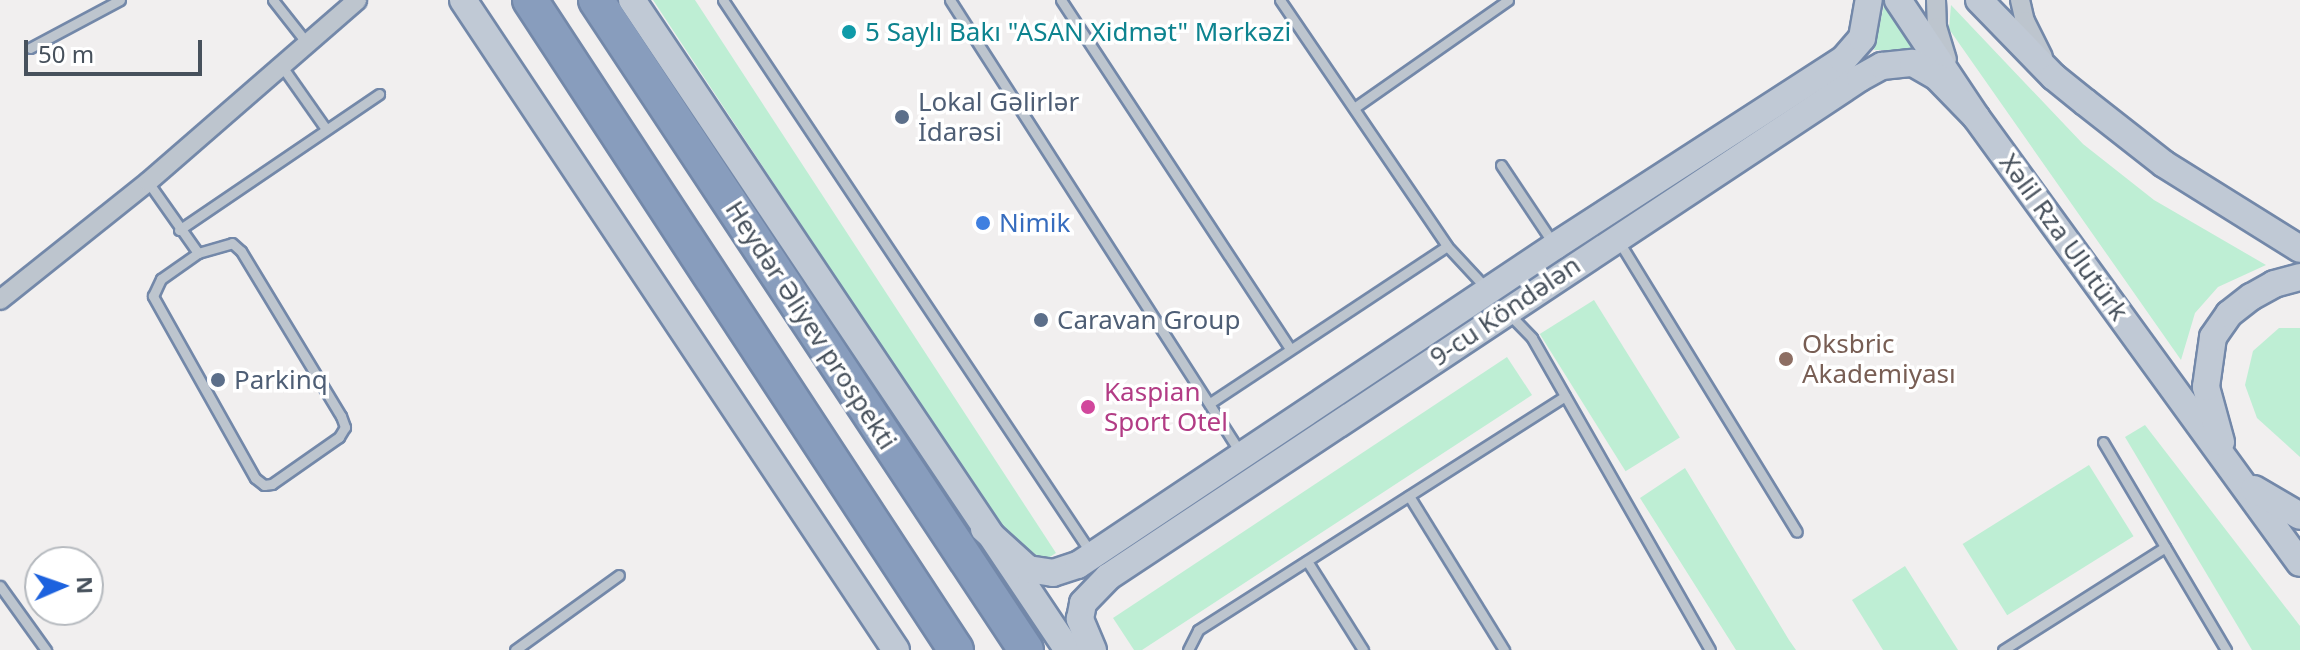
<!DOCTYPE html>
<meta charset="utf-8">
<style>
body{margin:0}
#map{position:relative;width:2300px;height:650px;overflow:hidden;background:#f1efef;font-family:"Noto Sans",sans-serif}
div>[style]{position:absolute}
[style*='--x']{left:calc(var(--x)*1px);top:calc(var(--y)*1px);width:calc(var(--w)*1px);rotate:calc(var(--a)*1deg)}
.green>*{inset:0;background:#beeed4;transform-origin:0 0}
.roads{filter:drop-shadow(2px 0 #7388a9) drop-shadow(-2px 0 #7388a9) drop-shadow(0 2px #7388a9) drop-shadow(0 -2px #7388a9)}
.lane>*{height:9px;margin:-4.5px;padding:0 4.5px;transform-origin:4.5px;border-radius:4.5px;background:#bdc5ce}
.street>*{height:18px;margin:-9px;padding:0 9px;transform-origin:9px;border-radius:9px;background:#bdc5ce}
.secondary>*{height:26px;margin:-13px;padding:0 13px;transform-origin:13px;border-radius:13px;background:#c0c9d5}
.highway>*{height:34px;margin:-17px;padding:0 17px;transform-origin:17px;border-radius:17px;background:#889dbd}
.dots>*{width:22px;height:22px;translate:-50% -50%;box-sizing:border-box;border:4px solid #fff;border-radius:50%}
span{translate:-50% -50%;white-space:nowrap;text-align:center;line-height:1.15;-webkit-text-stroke:7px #fff;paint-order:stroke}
.culture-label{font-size:26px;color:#0d838f}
.left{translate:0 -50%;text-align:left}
.service-label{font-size:26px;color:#4e5e75}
.shop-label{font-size:26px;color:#366cbe}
.street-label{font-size:26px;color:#47515c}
.education-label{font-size:26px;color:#785e54}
.hotel-label{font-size:26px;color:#b23c85}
.north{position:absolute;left:24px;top:546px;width:80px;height:80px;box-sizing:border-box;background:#fff;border:2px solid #b5b9be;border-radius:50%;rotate:88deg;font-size:22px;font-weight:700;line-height:32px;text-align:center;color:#47515c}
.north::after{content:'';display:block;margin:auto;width:28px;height:36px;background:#1d62de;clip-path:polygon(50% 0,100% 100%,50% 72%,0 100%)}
.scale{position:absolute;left:24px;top:40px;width:178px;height:36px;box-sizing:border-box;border:4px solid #47515c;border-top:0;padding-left:10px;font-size:24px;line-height:28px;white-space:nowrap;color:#47515c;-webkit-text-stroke:6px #fff;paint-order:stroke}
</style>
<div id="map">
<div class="green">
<div style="clip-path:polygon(653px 0,695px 0,1056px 553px,1045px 560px,1033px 562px,1012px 544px)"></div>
<div style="clip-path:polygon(1884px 5px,1915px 50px,1874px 50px)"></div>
<div style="clip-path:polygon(1951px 5px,2083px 144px,2154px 200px,2266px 265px,2218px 287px,2195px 313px,2181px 360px,1949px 29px)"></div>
<div style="left:1594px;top:300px;width:162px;height:64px;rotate:58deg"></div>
<div style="clip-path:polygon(2279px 328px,2300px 328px,2300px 457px,2257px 418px,2245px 385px,2253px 351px)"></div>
<div style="clip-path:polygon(1507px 357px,1532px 395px,1142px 650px,1134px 650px,1113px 618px)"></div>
<div style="clip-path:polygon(2145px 425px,2300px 626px,2300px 650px,2252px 650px,2125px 437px)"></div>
<div style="left:2089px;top:465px;width:84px;height:149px;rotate:58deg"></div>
<div style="clip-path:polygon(1685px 468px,1789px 640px,1796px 650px,1736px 650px,1640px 498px)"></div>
<div style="clip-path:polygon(1905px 566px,1958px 650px,1883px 650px,1852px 600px)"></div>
</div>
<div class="roads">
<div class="lane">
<div style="--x:273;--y:0;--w:53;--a:51.8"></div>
<div style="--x:723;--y:0;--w:664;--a:56.36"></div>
<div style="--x:950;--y:0;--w:537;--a:57.32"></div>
<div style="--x:1061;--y:0;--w:417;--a:56.7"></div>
<div style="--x:1280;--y:0;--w:297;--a:55.8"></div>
<div style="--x:1447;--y:246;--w:57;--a:47.1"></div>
<div style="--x:30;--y:48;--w:102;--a:-28.1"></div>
<div style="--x:281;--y:65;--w:78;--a:54.9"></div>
<div style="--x:1354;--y:108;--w:188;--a:-35"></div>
<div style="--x:1501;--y:165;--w:94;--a:56.3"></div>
<div style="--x:148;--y:182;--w:87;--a:54.8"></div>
<div style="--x:198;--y:253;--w:35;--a:-16"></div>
<div style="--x:232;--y:243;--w:12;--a:42"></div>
<div style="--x:241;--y:251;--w:193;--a:58.8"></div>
<div style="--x:341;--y:416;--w:12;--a:70"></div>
<div style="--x:345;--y:427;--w:12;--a:121"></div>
<div style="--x:339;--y:437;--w:82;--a:145"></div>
<div style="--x:272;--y:484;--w:8;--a:173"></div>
<div style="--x:264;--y:485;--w:11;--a:-142"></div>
<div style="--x:255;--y:478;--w:209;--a:-119.3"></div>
<div style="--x:153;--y:296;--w:19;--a:-65"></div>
<div style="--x:161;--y:279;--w:45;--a:-35.1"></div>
<div style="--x:179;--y:230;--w:242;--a:-34.2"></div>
<div style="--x:1618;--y:240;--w:342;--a:58.5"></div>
<div style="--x:1509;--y:314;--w:33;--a:46"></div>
<div style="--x:1532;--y:338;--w:359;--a:60.3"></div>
<div style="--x:1210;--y:403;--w:284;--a:-33.5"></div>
<div style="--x:2103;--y:442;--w:242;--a:59.4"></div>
<div style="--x:1409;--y:496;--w:181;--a:58.3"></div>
<div style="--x:1307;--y:561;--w:105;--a:57.8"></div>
<div style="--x:0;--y:586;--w:79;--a:54.3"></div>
<div style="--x:515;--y:650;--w:128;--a:-35.8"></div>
<div style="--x:1188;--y:650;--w:22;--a:-63"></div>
<div style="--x:1198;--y:630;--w:435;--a:-32.5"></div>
<div style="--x:2003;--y:650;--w:192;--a:-32.4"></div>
</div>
<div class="street">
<div style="--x:1936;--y:0;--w:27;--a:88"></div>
<div style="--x:1937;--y:27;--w:34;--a:73"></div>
<div style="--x:2020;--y:0;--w:22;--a:77"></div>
<div style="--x:2025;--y:21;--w:40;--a:63.4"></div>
<div style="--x:0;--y:300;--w:189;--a:-38.6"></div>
<div style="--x:148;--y:182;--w:277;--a:-41"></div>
</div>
<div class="secondary">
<div style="--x:463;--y:0;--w:781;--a:56.33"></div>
<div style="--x:632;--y:0;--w:783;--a:56.15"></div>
<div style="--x:1898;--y:0;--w:141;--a:56.3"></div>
<div style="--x:1976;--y:117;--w:551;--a:54"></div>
<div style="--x:1979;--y:0;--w:107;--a:45.8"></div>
<div style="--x:2054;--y:77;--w:40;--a:39"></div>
<div style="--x:2085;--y:102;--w:100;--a:38.1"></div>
<div style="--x:2164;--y:164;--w:160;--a:32"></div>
<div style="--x:2221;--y:442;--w:57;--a:-105.3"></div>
<div style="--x:2206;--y:387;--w:50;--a:-82"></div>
<div style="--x:2213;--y:337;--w:28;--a:-55"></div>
<div style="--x:2229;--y:314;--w:28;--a:-38"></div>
<div style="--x:2251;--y:297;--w:26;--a:-29"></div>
<div style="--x:2274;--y:284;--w:27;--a:-15"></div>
<div style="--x:2254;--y:489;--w:53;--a:30.4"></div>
<div style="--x:984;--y:529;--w:59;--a:42.3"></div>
<div style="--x:1028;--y:569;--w:25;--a:9"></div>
<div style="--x:1053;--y:573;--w:26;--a:-18"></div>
<div style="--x:1078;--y:565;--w:574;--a:-33.77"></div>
<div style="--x:1555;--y:246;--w:343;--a:-32.9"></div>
<div style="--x:1843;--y:60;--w:29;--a:-49"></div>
<div style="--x:1862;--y:38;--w:39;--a:-80"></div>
<div style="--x:1093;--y:650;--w:34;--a:-113"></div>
<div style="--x:1080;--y:619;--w:16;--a:-79"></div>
<div style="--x:1083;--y:603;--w:36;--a:-46"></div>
<div style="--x:1108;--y:577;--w:902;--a:-33.57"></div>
<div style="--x:1860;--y:78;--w:25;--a:-29"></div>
<div style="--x:1882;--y:66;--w:31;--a:-6"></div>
<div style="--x:1913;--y:63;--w:28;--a:30"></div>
<div style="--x:1937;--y:77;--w:56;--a:45.7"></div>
</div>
<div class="highway">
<div style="--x:530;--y:0;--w:777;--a:56.76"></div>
<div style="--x:596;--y:0;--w:779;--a:56.51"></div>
</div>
</div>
<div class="dots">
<div style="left:849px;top:32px;background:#0f9aa8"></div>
<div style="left:902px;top:117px;background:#5c6f8a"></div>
<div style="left:983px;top:223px;background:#3f7fe0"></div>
<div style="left:1041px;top:320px;background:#5c6f8a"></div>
<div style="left:1786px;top:359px;background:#8d6e63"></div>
<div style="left:218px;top:380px;background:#5c6f8a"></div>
<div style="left:1088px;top:407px;background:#d1479c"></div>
</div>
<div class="culture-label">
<span class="left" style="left:865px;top:32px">5 Saylı Bakı "ASAN Xidmət" Mərkəzi</span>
</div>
<div class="service-label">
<span class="left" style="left:918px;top:117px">Lokal Gəlirlər<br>İdarəsi</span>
<span class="left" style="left:1057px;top:320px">Caravan Group</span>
<span class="left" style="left:234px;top:380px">Parkinq</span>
</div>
<div class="shop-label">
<span class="left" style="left:999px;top:223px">Nimik</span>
</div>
<div class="street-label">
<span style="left:2064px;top:237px;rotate:54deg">Xəlil Rza Ulutürk</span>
<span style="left:1505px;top:311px;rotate:-34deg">9-cu Köndələn</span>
<span style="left:811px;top:325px;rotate:57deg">Heydər Əliyev prospekti</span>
</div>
<div class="education-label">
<span class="left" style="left:1802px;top:359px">Oksbric<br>Akademiyası</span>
</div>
<div class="hotel-label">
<span class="left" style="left:1104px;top:407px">Kaspian<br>Sport Otel</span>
</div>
<div class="north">N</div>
<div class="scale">50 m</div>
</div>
